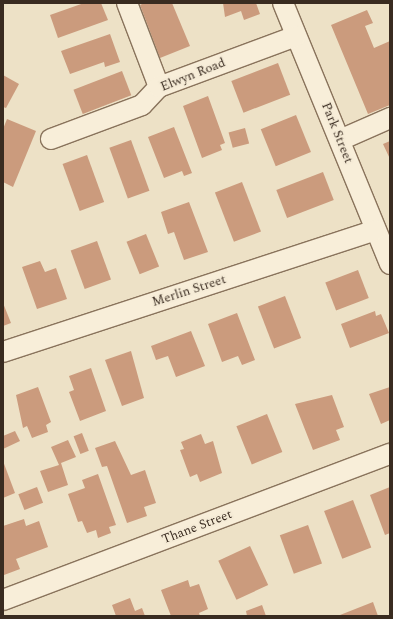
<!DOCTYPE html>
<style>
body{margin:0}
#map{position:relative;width:393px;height:619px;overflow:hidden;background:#ede1c6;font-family:Spectral,serif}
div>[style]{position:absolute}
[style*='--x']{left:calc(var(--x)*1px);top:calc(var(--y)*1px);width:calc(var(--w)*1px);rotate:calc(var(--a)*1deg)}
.building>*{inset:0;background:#cb9b7d;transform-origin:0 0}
.roads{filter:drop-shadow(1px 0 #89735c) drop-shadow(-1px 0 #89735c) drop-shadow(0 1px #89735c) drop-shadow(0 -1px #89735c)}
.street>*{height:20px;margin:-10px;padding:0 10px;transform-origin:10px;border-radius:10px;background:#f8eed9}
span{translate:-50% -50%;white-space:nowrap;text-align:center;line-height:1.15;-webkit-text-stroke:4px #f5ebd6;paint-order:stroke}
.street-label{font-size:13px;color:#392b20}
.frame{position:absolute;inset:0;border:4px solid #392b20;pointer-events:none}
</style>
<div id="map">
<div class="building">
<div style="clip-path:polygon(84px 3px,101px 3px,108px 20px,58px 38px,50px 15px)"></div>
<div style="clip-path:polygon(144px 3px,172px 3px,190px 46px,160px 58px,140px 5px)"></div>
<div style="clip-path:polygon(223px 3px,256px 3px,260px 14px,244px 20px,241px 11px,225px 17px)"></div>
<div style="clip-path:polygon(367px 10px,373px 23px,365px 26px,374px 48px,390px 41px,390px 105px,368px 114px,331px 25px)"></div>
<div style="clip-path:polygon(110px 34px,120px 62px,105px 67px,104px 62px,70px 74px,61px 51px)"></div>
<div style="left:278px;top:63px;width:34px;height:50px;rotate:69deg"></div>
<div style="left:122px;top:71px;width:26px;height:52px;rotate:69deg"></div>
<div style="clip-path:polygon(3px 75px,19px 84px,6px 108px,3px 107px)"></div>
<div style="clip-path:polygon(208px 96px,225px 143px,220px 145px,222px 150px,202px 158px,183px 106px)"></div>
<div style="left:296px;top:115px;width:40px;height:38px;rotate:68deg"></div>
<div style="clip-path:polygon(7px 119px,36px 131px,13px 187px,3px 182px,3px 129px)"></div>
<div style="clip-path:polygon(174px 127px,192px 173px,184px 176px,182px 171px,164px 178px,148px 137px)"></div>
<div style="left:245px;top:128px;width:16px;height:17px;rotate:75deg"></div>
<div style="left:131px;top:140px;width:54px;height:23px;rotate:70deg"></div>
<div style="clip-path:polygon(390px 141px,390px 159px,383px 144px)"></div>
<div style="left:87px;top:155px;width:50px;height:26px;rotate:70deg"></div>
<div style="left:323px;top:172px;width:30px;height:50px;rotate:69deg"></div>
<div style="left:242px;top:182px;width:53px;height:29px;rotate:69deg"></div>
<div style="clip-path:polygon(189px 202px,208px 252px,184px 260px,174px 232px,168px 234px,161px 212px)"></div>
<div style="left:146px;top:234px;width:35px;height:21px;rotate:68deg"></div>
<div style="left:97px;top:241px;width:41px;height:28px;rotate:70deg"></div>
<div style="clip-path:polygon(40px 261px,45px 272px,56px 268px,67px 299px,37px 309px,22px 267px)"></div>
<div style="left:358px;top:270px;width:30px;height:35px;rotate:69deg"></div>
<div style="left:285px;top:296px;width:45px;height:29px;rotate:69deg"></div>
<div style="clip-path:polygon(3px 303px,11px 323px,3px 326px)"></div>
<div style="clip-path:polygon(375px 311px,376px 316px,381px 314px,389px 333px,350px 348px,341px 324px)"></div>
<div style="clip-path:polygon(237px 313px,255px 360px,242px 365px,238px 356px,222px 362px,208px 324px)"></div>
<div style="clip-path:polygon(191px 331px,205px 366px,176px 377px,168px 356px,156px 360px,151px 346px)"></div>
<div style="clip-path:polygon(131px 351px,144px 398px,122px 406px,105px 360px)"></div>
<div style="clip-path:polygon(91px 368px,106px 411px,80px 421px,69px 392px,74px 390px,69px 376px)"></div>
<div style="clip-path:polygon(38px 387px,51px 422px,46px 425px,48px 432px,32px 438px,27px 426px,23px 428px,16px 395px)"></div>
<div style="clip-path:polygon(390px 387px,390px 420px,381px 424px,369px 394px)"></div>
<div style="clip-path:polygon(332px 395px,344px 427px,336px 430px,340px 440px,313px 450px,295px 404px)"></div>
<div style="left:267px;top:414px;width:41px;height:33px;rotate:68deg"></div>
<div style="clip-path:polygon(15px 431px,20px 441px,3px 449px,3px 436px)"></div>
<div style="left:82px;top:433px;width:19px;height:9px;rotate:69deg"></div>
<div style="clip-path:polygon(201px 434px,205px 444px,213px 441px,222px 473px,200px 482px,197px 474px,190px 477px,180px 450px,184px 449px,181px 442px)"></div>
<div style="clip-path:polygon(68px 440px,76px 457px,61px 463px,68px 485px,48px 492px,40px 471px,59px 465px,51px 447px)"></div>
<div style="clip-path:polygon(115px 441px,131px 475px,145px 470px,156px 503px,144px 507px,147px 516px,127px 523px,107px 466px,102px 467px,95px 448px)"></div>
<div style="clip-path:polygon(3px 461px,15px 493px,3px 498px)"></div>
<div style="clip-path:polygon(98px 474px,116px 525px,109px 527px,111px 533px,98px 538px,96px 530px,87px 533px,82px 521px,78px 522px,68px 494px,85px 488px,82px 480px)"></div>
<div style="left:37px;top:487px;width:17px;height:20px;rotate:69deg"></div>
<div style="clip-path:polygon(390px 487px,390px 533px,385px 535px,370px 495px)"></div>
<div style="left:353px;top:500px;width:51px;height:31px;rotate:69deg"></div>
<div style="clip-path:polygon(24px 519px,26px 526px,39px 521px,48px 547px,16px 559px,20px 569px,4px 575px,3px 526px)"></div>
<div style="left:308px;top:525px;width:41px;height:30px;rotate:70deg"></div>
<div style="left:250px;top:546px;width:43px;height:35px;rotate:65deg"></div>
<div style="clip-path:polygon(188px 580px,190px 587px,199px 584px,208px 609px,199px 613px,200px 616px,171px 616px,161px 590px)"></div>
<div style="clip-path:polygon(130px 598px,135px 611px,142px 608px,145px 616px,116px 616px,112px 605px)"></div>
<div style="clip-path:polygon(373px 602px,378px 616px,340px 616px,340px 615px)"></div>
<div style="clip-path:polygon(262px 605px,266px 616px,247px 616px,246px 611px)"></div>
</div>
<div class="roads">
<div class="street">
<div style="--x:127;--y:3;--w:90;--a:69.1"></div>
<div style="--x:283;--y:3;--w:282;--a:67.7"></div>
<div style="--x:51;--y:139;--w:97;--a:-20.5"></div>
<div style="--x:142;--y:105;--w:25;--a:-47"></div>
<div style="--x:159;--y:87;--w:146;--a:-20.4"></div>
<div style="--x:340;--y:140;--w:55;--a:-23.7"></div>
<div style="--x:3;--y:352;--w:392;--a:-18.1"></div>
<div style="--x:3;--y:600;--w:414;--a:-20.7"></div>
</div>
</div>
<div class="street-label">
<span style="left:193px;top:75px;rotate:-22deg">Elwyn Road</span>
<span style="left:337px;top:133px;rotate:68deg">Park Street</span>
<span style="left:189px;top:291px;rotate:-18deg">Merlin Street</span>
<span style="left:197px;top:527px;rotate:-21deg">Thane Street</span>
</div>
<div class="frame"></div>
</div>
